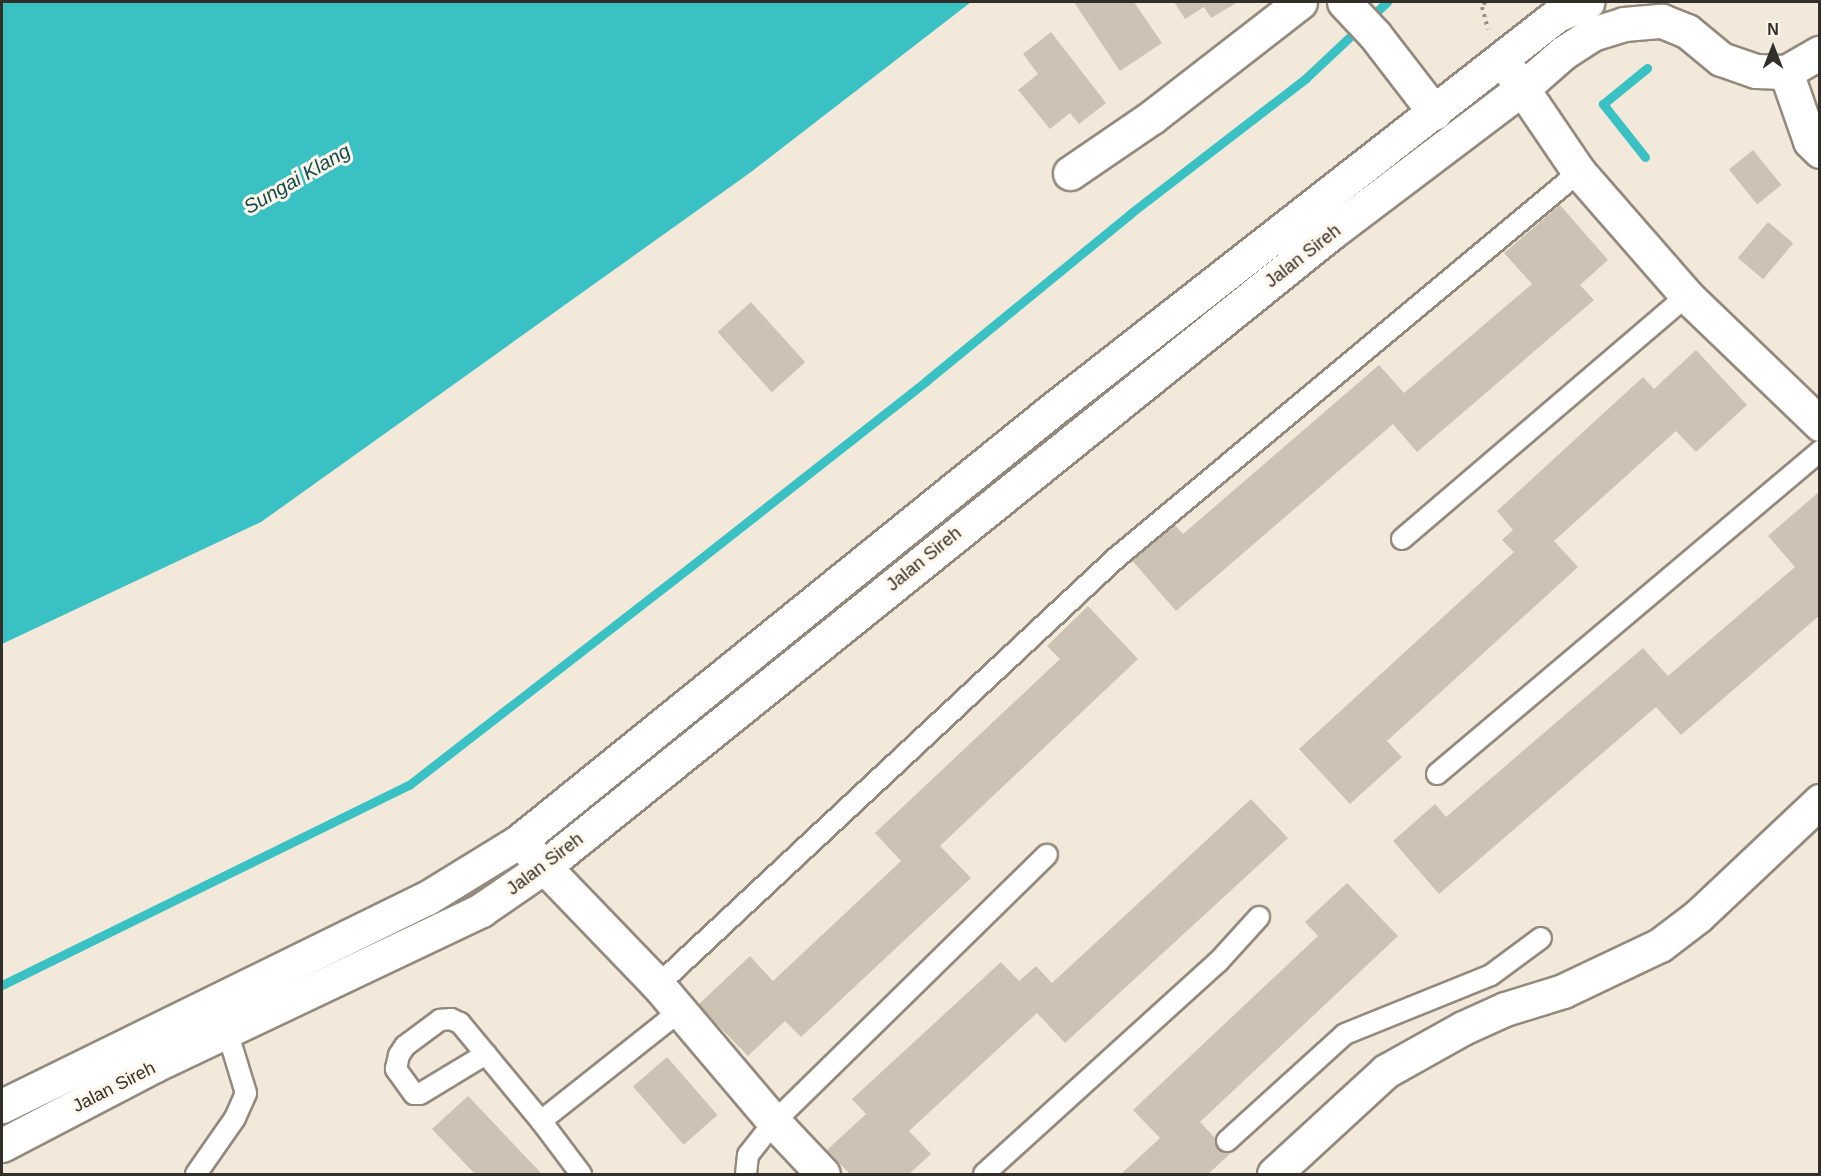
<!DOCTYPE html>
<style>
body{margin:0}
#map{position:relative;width:1821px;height:1176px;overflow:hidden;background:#f3e9da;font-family:Arial,sans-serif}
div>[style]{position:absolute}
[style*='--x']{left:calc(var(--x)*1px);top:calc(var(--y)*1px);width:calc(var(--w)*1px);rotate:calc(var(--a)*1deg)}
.water>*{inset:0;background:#3ac1c4}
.stream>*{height:9px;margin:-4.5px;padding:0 4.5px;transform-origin:4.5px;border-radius:4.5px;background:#3ac1c4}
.building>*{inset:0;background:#ccc3b4;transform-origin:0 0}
.path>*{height:4px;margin-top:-2px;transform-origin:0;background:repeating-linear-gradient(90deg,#979086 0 3px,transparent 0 7.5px)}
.roads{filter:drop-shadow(2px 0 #938a7d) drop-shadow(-2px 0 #938a7d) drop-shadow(0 2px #938a7d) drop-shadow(0 -2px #938a7d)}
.service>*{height:20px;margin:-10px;padding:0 10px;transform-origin:10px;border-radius:10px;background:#fff}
.minor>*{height:33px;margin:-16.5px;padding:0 16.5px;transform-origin:16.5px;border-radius:16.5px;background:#fff}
span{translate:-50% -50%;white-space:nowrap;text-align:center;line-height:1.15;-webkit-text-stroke:6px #fef6ea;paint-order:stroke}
.street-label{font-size:18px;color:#322e29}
.water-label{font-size:20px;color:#124c4d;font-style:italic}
.frame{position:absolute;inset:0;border:3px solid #322e29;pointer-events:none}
.north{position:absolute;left:1743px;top:18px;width:60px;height:60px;-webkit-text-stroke:4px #fef6ea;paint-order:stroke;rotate:0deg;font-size:16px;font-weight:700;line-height:24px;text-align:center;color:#322e29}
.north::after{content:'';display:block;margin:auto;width:21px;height:27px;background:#322e29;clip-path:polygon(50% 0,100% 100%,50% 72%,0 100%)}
</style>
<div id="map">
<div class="water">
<div style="clip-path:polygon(2px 2px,971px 2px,751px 172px,261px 522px,2px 644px)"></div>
</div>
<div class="stream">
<div style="--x:1645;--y:157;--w:68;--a:-128.4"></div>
<div style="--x:1603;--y:104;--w:57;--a:-39.3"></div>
<div style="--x:2;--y:985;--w:453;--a:-26.2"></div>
<div style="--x:409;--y:785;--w:356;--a:-37.8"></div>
<div style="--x:690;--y:567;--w:300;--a:-38.2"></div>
<div style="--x:926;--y:381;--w:265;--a:-39.3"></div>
<div style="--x:1131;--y:213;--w:221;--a:-37.6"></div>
<div style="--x:1306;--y:78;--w:111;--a:-43.2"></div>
</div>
<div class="building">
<div style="clip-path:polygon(1074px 2px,1134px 2px,1162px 43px,1120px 71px)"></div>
<div style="clip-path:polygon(1174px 2px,1238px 2px,1211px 18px,1204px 7px,1185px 19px)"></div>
<div style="clip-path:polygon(1051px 32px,1106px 103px,1079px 124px,1070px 113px,1050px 129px,1018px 90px,1038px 74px,1023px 54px)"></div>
<div style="left:1753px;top:150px;width:45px;height:31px;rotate:51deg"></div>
<div style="clip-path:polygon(1560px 205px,1608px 260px,1580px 285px,1594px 300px,1417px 452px,1393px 424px,1176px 611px,1130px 558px,1172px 522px,1183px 534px,1379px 365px,1404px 393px,1532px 284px,1504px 253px)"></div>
<div style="left:1768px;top:222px;width:33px;height:47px;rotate:40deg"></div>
<div style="left:751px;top:302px;width:81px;height:45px;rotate:48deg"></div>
<div style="clip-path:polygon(1696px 350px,1747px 405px,1696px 452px,1676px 431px,1554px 541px,1578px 567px,1387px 741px,1402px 757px,1350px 804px,1299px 749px,1514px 552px,1502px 540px,1513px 530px,1497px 511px,1643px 377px,1654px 389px)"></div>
<div style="clip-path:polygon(1820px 491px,1820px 615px,1681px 735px,1656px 707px,1439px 894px,1393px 841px,1435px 804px,1446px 817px,1643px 648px,1668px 676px,1795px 567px,1768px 536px)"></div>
<div style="clip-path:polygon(1088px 606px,1138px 659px,940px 846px,971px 878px,801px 1037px,785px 1021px,748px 1056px,698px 1005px,750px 956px,773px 981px,901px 861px,875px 833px,1060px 659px,1047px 646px)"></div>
<div style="clip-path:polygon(1251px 799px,1288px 838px,1065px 1043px,1037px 1013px,909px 1131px,931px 1154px,909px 1174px,850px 1174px,827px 1150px,866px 1114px,852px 1099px,1001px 962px,1019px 981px,1036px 966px,1052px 983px)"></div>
<div style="clip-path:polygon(1347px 883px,1398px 936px,1200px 1122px,1230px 1154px,1208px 1174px,1121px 1174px,1160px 1138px,1133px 1110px,1318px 936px,1305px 922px)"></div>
<div style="left:667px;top:1057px;width:77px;height:45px;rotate:49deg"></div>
<div style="clip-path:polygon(468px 1096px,542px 1174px,475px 1174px,432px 1129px)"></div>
</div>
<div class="path">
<div style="--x:1485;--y:2;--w:6;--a:121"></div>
<div style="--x:1482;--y:7;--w:23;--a:75"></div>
</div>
<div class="roads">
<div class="service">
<div style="--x:1402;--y:539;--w:375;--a:-40.5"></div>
<div style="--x:1437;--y:774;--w:501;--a:-40.14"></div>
<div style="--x:658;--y:985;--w:626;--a:-42.99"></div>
<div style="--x:1116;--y:558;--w:603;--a:-39.82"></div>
<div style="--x:486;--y:1054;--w:77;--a:148.8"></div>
<div style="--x:420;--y:1094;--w:6;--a:180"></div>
<div style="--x:414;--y:1094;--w:31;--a:-126"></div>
<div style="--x:396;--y:1069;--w:14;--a:-78"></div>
<div style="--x:399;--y:1055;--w:11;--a:-56"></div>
<div style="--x:405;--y:1046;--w:44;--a:-36.6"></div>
<div style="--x:440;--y:1020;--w:11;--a:-5"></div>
<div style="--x:451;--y:1019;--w:10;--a:24"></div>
<div style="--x:460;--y:1023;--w:127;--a:50.4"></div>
<div style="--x:1227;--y:1141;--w:159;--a:-42.2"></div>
<div style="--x:1345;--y:1034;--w:157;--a:-22"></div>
<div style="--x:1491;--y:975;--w:62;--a:-36.5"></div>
<div style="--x:196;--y:1174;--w:68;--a:-55.1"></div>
<div style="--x:235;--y:1118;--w:27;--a:-66"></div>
<div style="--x:246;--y:1093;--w:65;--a:-107"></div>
<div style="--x:581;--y:1174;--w:66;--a:-127"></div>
<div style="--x:541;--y:1121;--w:177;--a:-38.4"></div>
<div style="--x:746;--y:1174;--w:19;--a:-84"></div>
<div style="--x:748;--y:1155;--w:42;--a:-51.8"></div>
<div style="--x:774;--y:1122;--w:382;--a:-44.4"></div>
<div style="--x:984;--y:1174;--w:316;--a:-42.2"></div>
<div style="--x:1218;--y:962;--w:61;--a:-47.7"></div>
</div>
<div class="minor">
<div style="--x:1344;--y:2;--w:45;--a:46.8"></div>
<div style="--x:1375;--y:35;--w:98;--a:52.4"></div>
<div style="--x:1511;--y:72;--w:121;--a:55.8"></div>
<div style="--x:1579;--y:172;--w:164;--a:48.9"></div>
<div style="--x:1687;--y:296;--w:185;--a:43.9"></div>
<div style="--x:1786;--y:72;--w:73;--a:70.8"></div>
<div style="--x:1810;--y:141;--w:14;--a:45"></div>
<div style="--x:1070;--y:173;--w:99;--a:-34.3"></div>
<div style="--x:1152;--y:117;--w:187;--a:-37.8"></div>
<div style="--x:530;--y:852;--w:185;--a:46.1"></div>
<div style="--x:658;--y:985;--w:180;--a:49.7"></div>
<div style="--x:774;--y:1122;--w:71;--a:46.7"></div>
<div style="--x:2;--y:1106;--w:473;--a:-26.1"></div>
<div style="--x:427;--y:898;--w:107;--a:-31.6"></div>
<div style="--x:518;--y:842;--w:687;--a:-38.97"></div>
<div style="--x:1052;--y:410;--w:641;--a:-38.03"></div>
<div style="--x:1557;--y:15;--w:33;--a:-23"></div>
<div style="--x:2;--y:1145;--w:173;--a:-27.6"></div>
<div style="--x:155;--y:1065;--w:361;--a:-25.4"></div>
<div style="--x:481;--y:910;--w:78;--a:-34.5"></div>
<div style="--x:545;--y:866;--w:1009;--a:-38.85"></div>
<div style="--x:1331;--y:233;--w:241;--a:-37.1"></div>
<div style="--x:1523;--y:88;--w:53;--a:-41.2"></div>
<div style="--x:1563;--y:53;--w:35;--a:-33"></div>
<div style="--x:1592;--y:34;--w:34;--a:-17"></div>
<div style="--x:1624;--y:24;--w:38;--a:-5"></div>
<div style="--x:1662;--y:21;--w:27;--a:22"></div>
<div style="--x:1687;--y:31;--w:44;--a:39.5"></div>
<div style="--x:1721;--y:59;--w:37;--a:19"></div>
<div style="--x:1756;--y:71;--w:30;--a:2"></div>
<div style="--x:1786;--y:72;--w:39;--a:-30"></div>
<div style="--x:1274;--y:1174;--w:152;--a:-42.6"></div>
<div style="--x:1386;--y:1071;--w:88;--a:-29.2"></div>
<div style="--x:1463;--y:1028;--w:46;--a:-24.3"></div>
<div style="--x:1505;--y:1009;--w:61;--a:-17.2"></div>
<div style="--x:1563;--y:991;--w:107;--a:-25.4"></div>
<div style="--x:1660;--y:945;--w:48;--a:-37.3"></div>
<div style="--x:1698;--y:916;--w:168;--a:-43.3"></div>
</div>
</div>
<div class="street-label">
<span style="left:1303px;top:256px;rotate:-38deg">Jalan Sireh</span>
<span style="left:924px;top:559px;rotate:-39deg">Jalan Sireh</span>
<span style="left:545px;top:864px;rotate:-37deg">Jalan Sireh</span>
<span style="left:114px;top:1087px;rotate:-27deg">Jalan Sireh</span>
</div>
<div class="water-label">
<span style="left:297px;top:179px;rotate:-30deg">Sungai Klang</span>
</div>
<div class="frame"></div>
<div class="north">N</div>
</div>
